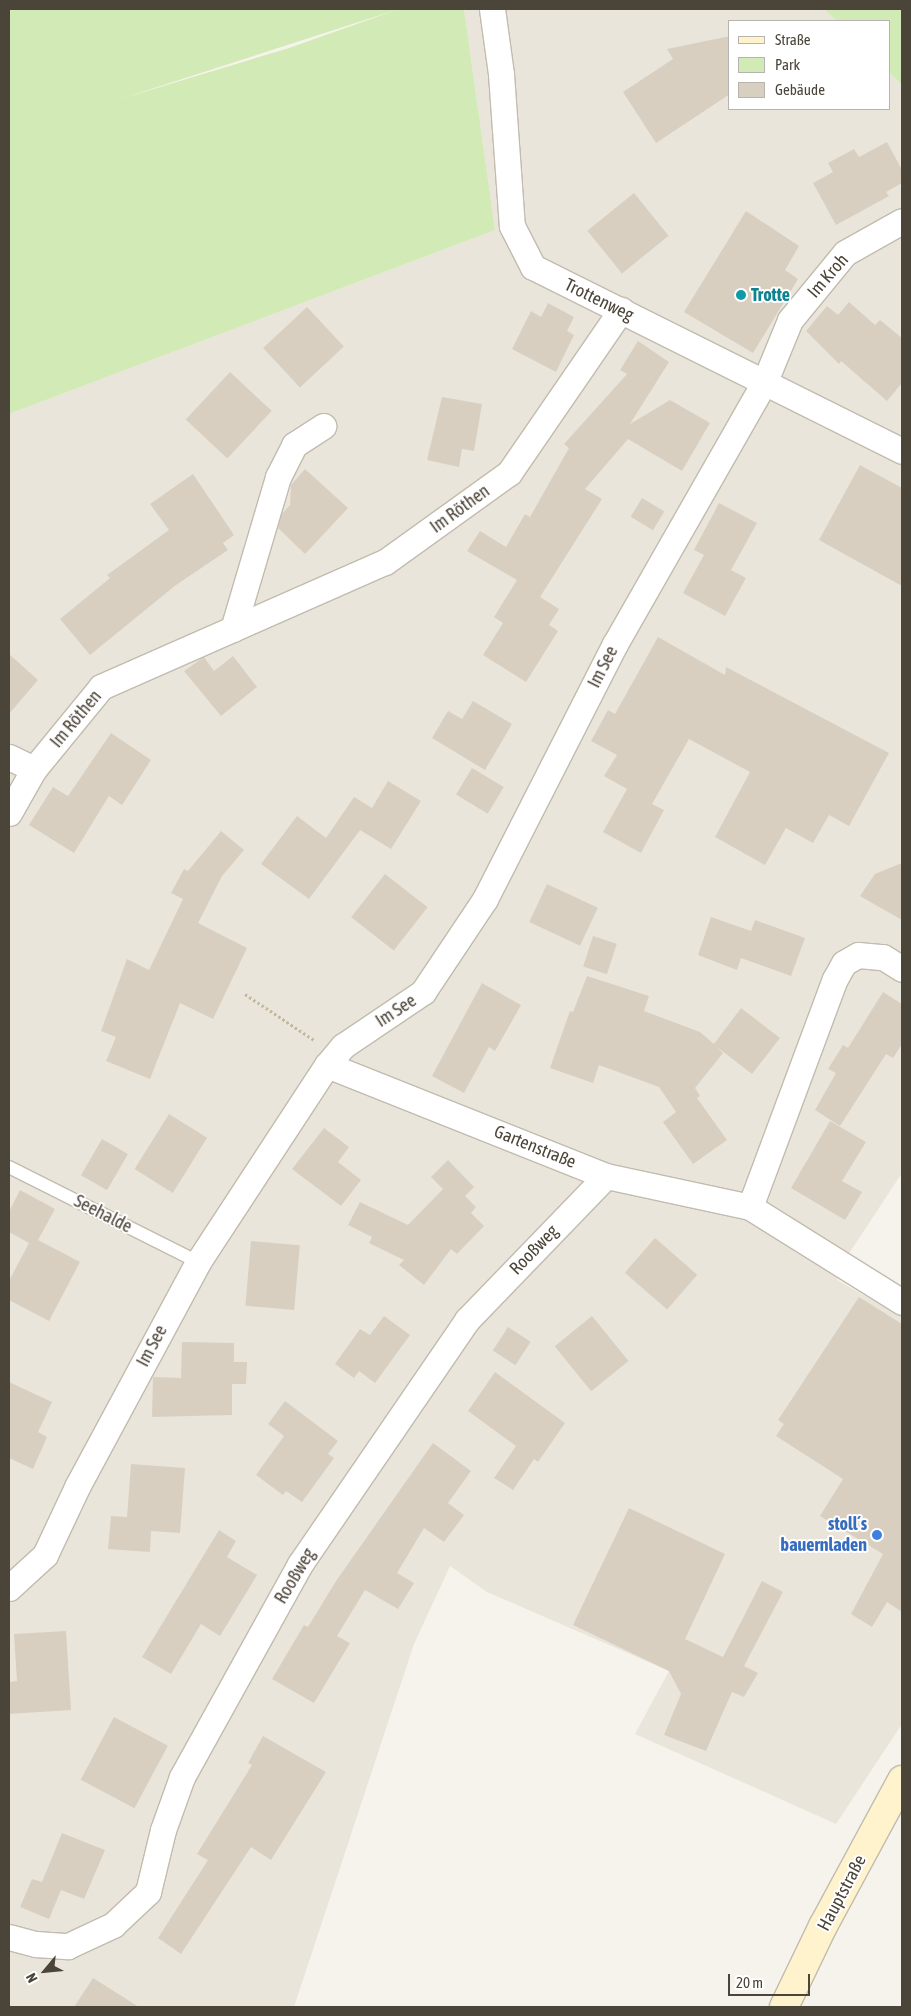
<!DOCTYPE html>
<meta charset="utf-8">
<style>
body{margin:0}
#map{position:relative;width:911px;height:2016px;overflow:hidden;background:#f6f3ec;font-family:"Asap Condensed",sans-serif}
div>[style]{position:absolute}
[style*='--x']{left:calc(var(--x)*1px);top:calc(var(--y)*1px);width:calc(var(--w)*1px);rotate:calc(var(--a)*1deg)}
.residential>*{inset:0;background:#eae5da}
.green>*{inset:0;background:#d2eab5}
.building>*{inset:0;background:#d8cfc1;transform-origin:0 0}
.path>*{height:3px;margin-top:-1.5px;transform-origin:0;background:repeating-linear-gradient(90deg,#c4b79f 0 2.5px,transparent 0 5px)}
.roads{filter:drop-shadow(1px 0 #c2bbae) drop-shadow(-1px 0 #c2bbae) drop-shadow(0 1px #c2bbae) drop-shadow(0 -1px #c2bbae)}
.service>*{height:12px;margin:-6px;padding:0 6px;transform-origin:6px;border-radius:6px;background:#fff}
.minor>*{height:25px;margin:-12.5px;padding:0 12.5px;transform-origin:12.5px;border-radius:12.5px;background:#fff}
.secondary>*{height:28px;margin:-14px;padding:0 14px;transform-origin:14px;border-radius:14px;background:#fff3cd}
.dots>*{width:14px;height:14px;translate:-50% -50%;box-sizing:border-box;border:2px solid #fff;border-radius:50%}
span{translate:-50% -50%;white-space:nowrap;text-align:center;line-height:1.15;-webkit-text-stroke:4px #fff;paint-order:stroke}
.street-label{font-size:18px;color:#4b4439}
.culture-label{font-size:18px;color:#0d838f;font-weight:700}
.left{translate:0 -50%;text-align:left}
.shop-label{font-size:18px;color:#366cbe;font-weight:700}
.right{translate:-100% -50%;text-align:right}
.frame{position:absolute;inset:0;border:10px solid #4b4439;pointer-events:none}
.legend{position:absolute;left:728px;top:20px;width:162px;height:90px;box-sizing:border-box;background:#fff;border:1px solid #b7b4b0;margin:0;padding:6px 9px;list-style:none;font-size:15px;color:#4b4439}
.legend li{display:flex;align-items:center;gap:10px;height:25px}
.legend b{width:25px;border:1px solid #b7b4b0}
.north{position:absolute;left:20px;top:1946px;width:50px;height:50px;-webkit-text-stroke:4px #fff;paint-order:stroke;rotate:242deg;font-size:14px;font-weight:700;line-height:20px;text-align:center;color:#4b4439}
.north::after{content:'';display:block;margin:auto;width:18px;height:22px;background:#4b4439;clip-path:polygon(50% 0,100% 100%,50% 72%,0 100%)}
.scale{position:absolute;left:728px;top:1974px;width:82px;height:22px;box-sizing:border-box;border:2px solid #4b4439;border-top:0;padding-left:6px;font-size:15px;line-height:18px;white-space:nowrap;color:#4b4439;-webkit-text-stroke:4px #fff;paint-order:stroke}
</style>
<div id="map">
<div class="residential">
<div style="clip-path:polygon(464px 9px,824px 9px,837px 21px,730px 21px,730px 109px,890px 109px,890px 73px,902px 85px,902px 1173px,848px 1255px,837px 1280px,902px 1317px,902px 1724px,836px 1824px,635px 1734px,669px 1671px,487px 1592px,450px 1566px,414px 1644px,294px 2007px,9px 2007px,9px 414px,495px 230px)"></div>
</div>
<div class="green">
<div style="clip-path:polygon(evenodd,9px 9px,464px 9px,495px 230px,9px 414px,9px 9px,399px 9px,289px 48px,117px 100px,399px 9px)"></div>
<div style="clip-path:polygon(824px 9px,902px 9px,902px 85px,890px 73px,890px 21px,837px 21px)"></div>
</div>
<div class="building">
<div style="clip-path:polygon(730px 36px,730px 94px,656px 143px,623px 92px,673px 59px,667px 49px)"></div>
<div style="clip-path:polygon(887px 142px,902px 170px,902px 183px,886px 192px,889px 196px,836px 225px,813px 183px,833px 172px,828px 163px,854px 149px,859px 157px)"></div>
<div style="left:634px;top:193px;width:55px;height:60px;rotate:51deg"></div>
<div style="clip-path:polygon(746px 211px,799px 246px,785px 270px,798px 279px,753px 353px,684px 312px)"></div>
<div style="clip-path:polygon(849px 302px,875px 325px,880px 320px,902px 338px,902px 383px,887px 401px,841px 361px,839px 364px,806px 331px,827px 306px,838px 315px)"></div>
<div style="clip-path:polygon(548px 303px,574px 317px,567px 331px,574px 335px,556px 372px,512px 349px,531px 311px,541px 317px)"></div>
<div style="left:307px;top:307px;width:54px;height:60px;rotate:47deg"></div>
<div style="clip-path:polygon(638px 341px,669px 362px,630px 424px,670px 400px,710px 423px,682px 471px,628px 439px,585px 489px,602px 499px,540px 597px,559px 609px,549px 625px,558px 631px,526px 682px,483px 655px,503px 623px,494px 617px,517px 580px,467px 551px,480px 531px,506px 547px,525px 514px,530px 517px,569px 448px,564px 444px,627px 374px,620px 370px)"></div>
<div style="left:230px;top:372px;width:57px;height:65px;rotate:43deg"></div>
<div style="clip-path:polygon(442px 397px,482px 404px,474px 451px,462px 449px,459px 467px,427px 460px)"></div>
<div style="clip-path:polygon(860px 465px,902px 488px,902px 586px,819px 540px)"></div>
<div style="clip-path:polygon(305px 469px,348px 508px,305px 554px,278px 528px,282px 514px,290px 505px,291px 485px)"></div>
<div style="clip-path:polygon(193px 474px,234px 535px,223px 543px,228px 550px,176px 585px,90px 655px,60px 619px,110px 578px,107px 575px,169px 530px,150px 504px)"></div>
<div style="left:642px;top:498px;width:26px;height:22px;rotate:31deg"></div>
<div style="clip-path:polygon(719px 503px,757px 523px,731px 570px,746px 578px,725px 616px,683px 593px,704px 555px,694px 550px)"></div>
<div style="clip-path:polygon(658px 637px,725px 675px,726px 667px,889px 753px,849px 826px,829px 815px,813px 843px,786px 828px,765px 865px,715px 837px,750px 772px,689px 739px,652px 804px,664px 810px,641px 853px,603px 832px,627px 789px,604px 776px,617px 755px,591px 741px,608px 710px,615px 714px)"></div>
<div style="clip-path:polygon(9px 654px,38px 680px,9px 714px)"></div>
<div style="clip-path:polygon(233px 656px,257px 687px,221px 716px,184px 671px,204px 657px,214px 671px)"></div>
<div style="clip-path:polygon(473px 701px,512px 724px,485px 770px,432px 738px,448px 711px,462px 719px)"></div>
<div style="clip-path:polygon(111px 733px,151px 760px,122px 805px,109px 796px,74px 853px,29px 825px,53px 787px,68px 796px)"></div>
<div style="left:472px;top:768px;width:37px;height:31px;rotate:31deg"></div>
<div style="clip-path:polygon(388px 781px,421px 801px,391px 849px,360px 830px,309px 899px,261px 864px,297px 816px,326px 838px,354px 797px,372px 808px)"></div>
<div style="clip-path:polygon(221px 831px,244px 850px,222px 876px,198px 923px,247px 948px,213px 1019px,180px 1003px,150px 1079px,106px 1061px,116px 1037px,101px 1031px,127px 959px,149px 970px,183px 899px,171px 893px,184px 869px,188px 871px)"></div>
<div style="clip-path:polygon(902px 863px,902px 920px,860px 896px,875px 874px)"></div>
<div style="left:385px;top:874px;width:54px;height:55px;rotate:38deg"></div>
<div style="left:547px;top:884px;width:56px;height:42px;rotate:25deg"></div>
<div style="clip-path:polygon(711px 917px,751px 931px,755px 920px,805px 938px,791px 976px,741px 958px,737px 970px,698px 955px)"></div>
<div style="left:593px;top:936px;width:25px;height:32px;rotate:18deg"></div>
<div style="clip-path:polygon(587px 976px,649px 996px,644px 1011px,700px 1032px,714px 1044px,741px 1008px,780px 1038px,752px 1074px,717px 1047px,723px 1053px,695px 1088px,700px 1096px,697px 1098px,727px 1140px,693px 1164px,663px 1122px,676px 1112px,659px 1087px,599px 1065px,593px 1083px,550px 1068px,570px 1011px,573px 1012px)"></div>
<div style="clip-path:polygon(482px 983px,521px 1005px,495px 1051px,489px 1047px,464px 1093px,432px 1076px)"></div>
<div style="clip-path:polygon(883px 992px,902px 1004px,902px 1044px,893px 1058px,886px 1054px,840px 1126px,815px 1110px,836px 1073px,828px 1069px,843px 1045px,848px 1048px)"></div>
<div style="left:169px;top:1114px;width:45px;height:65px;rotate:32deg"></div>
<div style="clip-path:polygon(830px 1121px,866px 1142px,842px 1181px,862px 1192px,845px 1220px,791px 1188px)"></div>
<div style="clip-path:polygon(324px 1128px,349px 1147px,338px 1162px,361px 1180px,341px 1206px,292px 1169px)"></div>
<div style="left:102px;top:1139px;width:30px;height:42px;rotate:30deg"></div>
<div style="clip-path:polygon(448px 1160px,474px 1187px,465px 1196px,476px 1207px,471px 1213px,484px 1226px,457px 1254px,451px 1249px,424px 1285px,399px 1265px,404px 1260px,369px 1243px,372px 1237px,348px 1225px,360px 1202px,408px 1225px,443px 1189px,431px 1177px)"></div>
<div style="clip-path:polygon(20px 1190px,55px 1209px,38px 1240px,80px 1262px,49px 1321px,9px 1300px,9px 1281px,29px 1243px,9px 1232px,9px 1212px)"></div>
<div style="left:655px;top:1238px;width:56px;height:46px;rotate:41deg"></div>
<div style="left:251px;top:1241px;width:49px;height:65px;rotate:5deg"></div>
<div style="clip-path:polygon(859px 1297px,902px 1324px,902px 1612px,887px 1602px,872px 1627px,851px 1614px,883px 1554px,820px 1516px,843px 1479px,776px 1436px,784px 1424px,778px 1420px)"></div>
<div style="clip-path:polygon(384px 1316px,410px 1335px,375px 1383px,359px 1371px,354px 1378px,335px 1364px,360px 1329px,370px 1335px)"></div>
<div style="left:592px;top:1316px;width:58px;height:48px;rotate:51deg"></div>
<div style="left:508px;top:1327px;width:27px;height:28px;rotate:33deg"></div>
<div style="clip-path:polygon(182px 1342px,234px 1343px,234px 1362px,247px 1362px,246px 1384px,232px 1384px,232px 1415px,152px 1417px,153px 1377px,181px 1378px)"></div>
<div style="clip-path:polygon(495px 1372px,565px 1423px,538px 1462px,534px 1459px,513px 1490px,494px 1478px,516px 1446px,468px 1411px)"></div>
<div style="clip-path:polygon(9px 1382px,52px 1402px,38px 1432px,47px 1437px,33px 1469px,9px 1458px)"></div>
<div style="clip-path:polygon(285px 1401px,338px 1441px,328px 1454px,334px 1458px,302px 1502px,286px 1491px,283px 1495px,256px 1475px,284px 1436px,268px 1424px)"></div>
<div style="clip-path:polygon(433px 1443px,471px 1471px,448px 1503px,464px 1515px,444px 1542px,424px 1528px,397px 1573px,414px 1583px,398px 1609px,365px 1590px,337px 1636px,350px 1643px,314px 1703px,272px 1679px,304px 1625px,308px 1627px,336px 1581px)"></div>
<div style="clip-path:polygon(131px 1464px,185px 1468px,180px 1533px,151px 1531px,150px 1552px,108px 1549px,111px 1516px,127px 1517px)"></div>
<div style="clip-path:polygon(629px 1508px,725px 1554px,685px 1639px,723px 1657px,762px 1581px,783px 1592px,744px 1666px,758px 1673px,744px 1697px,732px 1692px,706px 1751px,664px 1735px,681px 1694px,669px 1671px,573px 1625px)"></div>
<div style="clip-path:polygon(219px 1530px,236px 1541px,227px 1557px,257px 1575px,220px 1636px,201px 1624px,171px 1674px,142px 1657px)"></div>
<div style="clip-path:polygon(66px 1631px,71px 1710px,9px 1714px,9px 1682px,17px 1681px,14px 1634px)"></div>
<div style="left:114px;top:1717px;width:61px;height:71px;rotate:28deg"></div>
<div style="clip-path:polygon(263px 1736px,326px 1772px,271px 1860px,251px 1847px,181px 1954px,158px 1938px,208px 1860px,197px 1854px,252px 1765px,248px 1763px)"></div>
<div style="clip-path:polygon(62px 1833px,105px 1850px,84px 1899px,61px 1890px,49px 1919px,20px 1907px,32px 1879px,42px 1882px)"></div>
<div style="clip-path:polygon(93px 1978px,139px 2007px,74px 2007px)"></div>
</div>
<div class="path">
<div style="--x:245;--y:994;--w:83;--a:33.7"></div>
</div>
<div class="roads">
<div class="service">
<div style="--x:9;--y:1167;--w:212;--a:26.7"></div>
</div>
<div class="minor">
<div style="--x:492;--y:9;--w:66;--a:82.1"></div>
<div style="--x:501;--y:74;--w:152;--a:85.9"></div>
<div style="--x:512;--y:226;--w:46;--a:62.9"></div>
<div style="--x:533;--y:267;--w:412;--a:26.5"></div>
<div style="--x:233;--y:629;--w:159;--a:-73.5"></div>
<div style="--x:278;--y:477;--w:36;--a:-63"></div>
<div style="--x:294;--y:445;--w:35;--a:-33"></div>
<div style="--x:9;--y:757;--w:28;--a:26"></div>
<div style="--x:9;--y:813;--w:51;--a:-60.4"></div>
<div style="--x:34;--y:769;--w:106;--a:-50.7"></div>
<div style="--x:101;--y:687;--w:310;--a:-23.8"></div>
<div style="--x:385;--y:562;--w:153;--a:-35.7"></div>
<div style="--x:509;--y:473;--w:198;--a:-55.5"></div>
<div style="--x:327;--y:1065;--w:300;--a:21.7"></div>
<div style="--x:606;--y:1176;--w:147;--a:12.1"></div>
<div style="--x:750;--y:1207;--w:179;--a:32"></div>
<div style="--x:750;--y:1207;--w:243;--a:-69.6"></div>
<div style="--x:835;--y:979;--w:18;--a:-61"></div>
<div style="--x:844;--y:963;--w:16;--a:-30"></div>
<div style="--x:858;--y:955;--w:25;--a:5"></div>
<div style="--x:883;--y:957;--w:22;--a:32"></div>
<div style="--x:9;--y:1588;--w:49;--a:-42.5"></div>
<div style="--x:45;--y:1555;--w:77;--a:-64.8"></div>
<div style="--x:78;--y:1485;--w:253;--a:-61.7"></div>
<div style="--x:198;--y:1262;--w:235;--a:-56.8"></div>
<div style="--x:327;--y:1065;--w:25;--a:-50"></div>
<div style="--x:343;--y:1046;--w:97;--a:-34"></div>
<div style="--x:423;--y:992;--w:112;--a:-56.3"></div>
<div style="--x:485;--y:899;--w:286;--a:-63"></div>
<div style="--x:615;--y:644;--w:303;--a:-60.3"></div>
<div style="--x:765;--y:381;--w:66;--a:-67.7"></div>
<div style="--x:790;--y:320;--w:87;--a:-50.6"></div>
<div style="--x:845;--y:253;--w:65;--a:-29.3"></div>
<div style="--x:9;--y:1937;--w:28;--a:15"></div>
<div style="--x:36;--y:1944;--w:32;--a:4"></div>
<div style="--x:68;--y:1946;--w:50;--a:-25"></div>
<div style="--x:113;--y:1925;--w:48;--a:-43.3"></div>
<div style="--x:148;--y:1892;--w:64;--a:-76.4"></div>
<div style="--x:163;--y:1830;--w:56;--a:-70.3"></div>
<div style="--x:182;--y:1777;--w:244;--a:-61"></div>
<div style="--x:300;--y:1564;--w:296;--a:-55.6"></div>
<div style="--x:467;--y:1320;--w:200;--a:-46"></div>
</div>
<div class="secondary">
<div style="--x:784;--y:2007;--w:90;--a:-64.3"></div>
<div style="--x:823;--y:1926;--w:166;--a:-61.6"></div>
</div>
</div>
<div class="dots">
<div style="left:741px;top:295px;background:#0f9aa8"></div>
<div style="left:877px;top:1535px;background:#3f7fe0"></div>
</div>
<div class="street-label">
<span style="left:828px;top:276px;rotate:-49deg">Im Kroh</span>
<span style="left:599px;top:300px;rotate:26deg">Trottenweg</span>
<span style="left:460px;top:509px;rotate:-36deg">Im Röthen</span>
<span style="left:603px;top:667px;rotate:-63deg">Im See</span>
<span style="left:76px;top:719px;rotate:-50deg">Im Röthen</span>
<span style="left:396px;top:1011px;rotate:-33deg">Im See</span>
<span style="left:535px;top:1147px;rotate:22deg">Gartenstraße</span>
<span style="left:103px;top:1214px;rotate:27deg">Seehalde</span>
<span style="left:534px;top:1250px;rotate:-46deg">Rooßweg</span>
<span style="left:152px;top:1346px;rotate:-62deg">Im See</span>
<span style="left:295px;top:1576px;rotate:-59deg">Rooßweg</span>
<span style="left:842px;top:1893px;rotate:-62deg">Hauptstraße</span>
</div>
<div class="culture-label">
<span class="left" style="left:751px;top:295px">Trotte</span>
</div>
<div class="shop-label">
<span class="right" style="left:867px;top:1535px">stoll´s<br>bauernladen</span>
</div>
<div class="frame"></div>
<ul class="legend">
<li><b style="height:6px;background:#fff3cd"></b>Straße</li>
<li><b style="height:14px;background:#d2eab5"></b>Park</li>
<li><b style="height:14px;background:#d8cfc1"></b>Gebäude</li>
</ul>
<div class="north">N</div>
<div class="scale">20 m</div>
</div>
